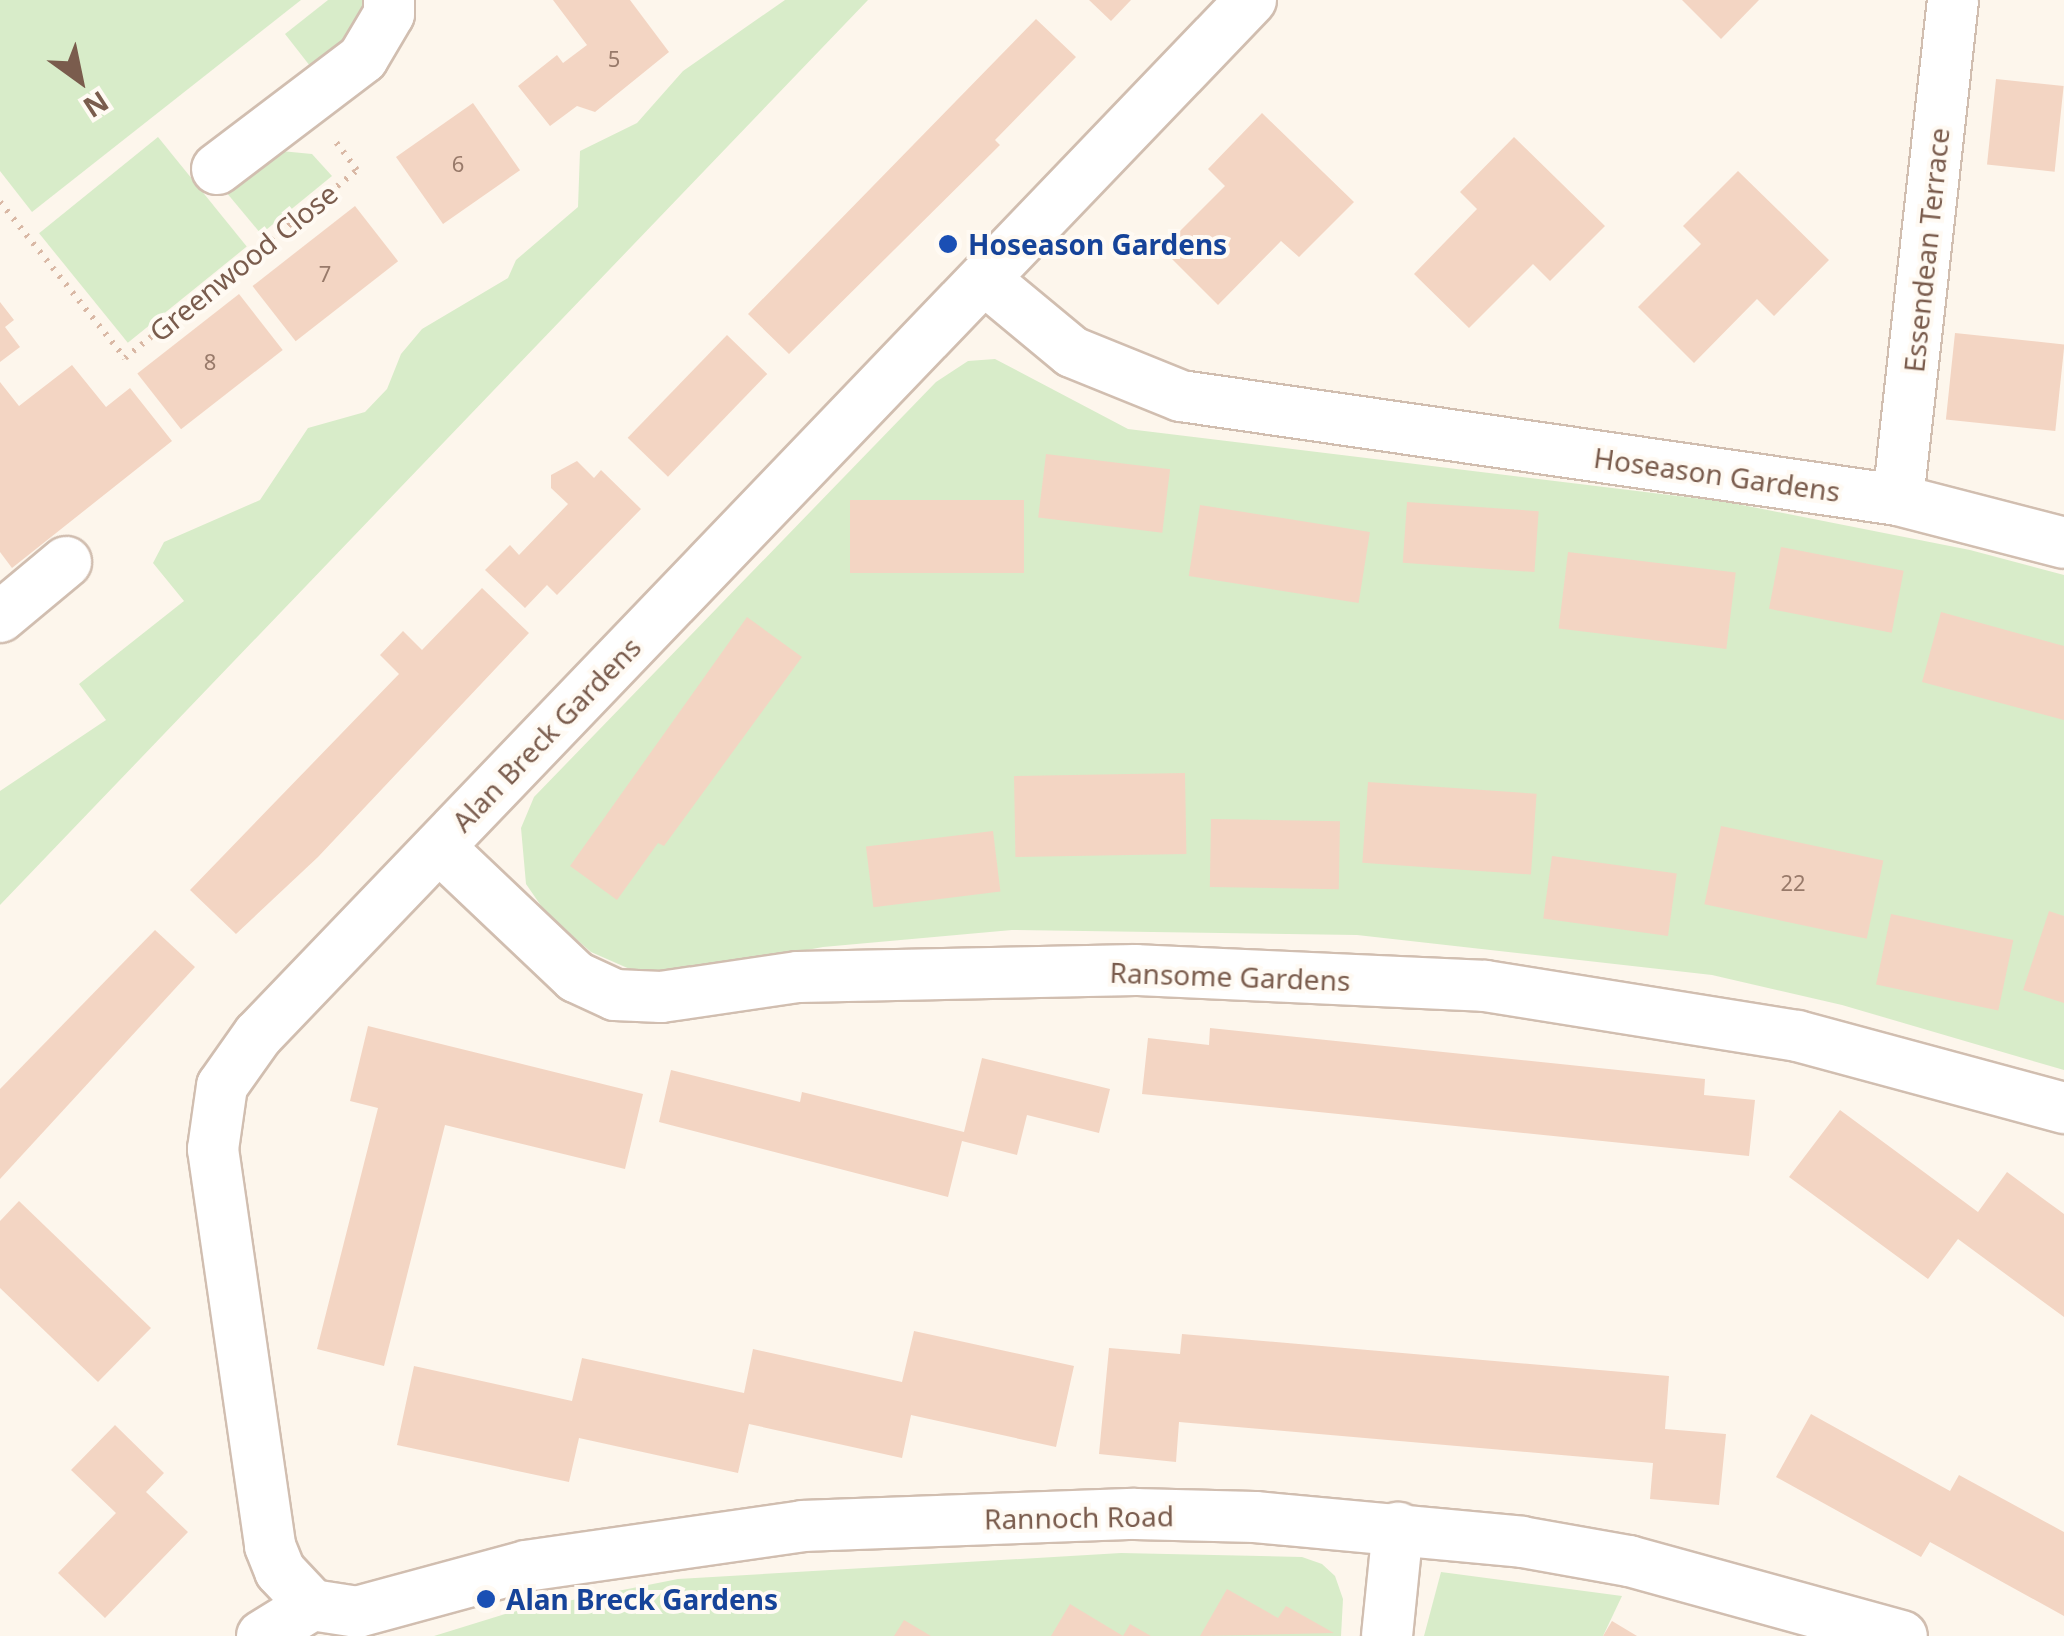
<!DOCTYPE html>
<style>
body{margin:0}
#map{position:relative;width:2064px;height:1636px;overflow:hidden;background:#fdf6ec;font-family:"Noto Sans",sans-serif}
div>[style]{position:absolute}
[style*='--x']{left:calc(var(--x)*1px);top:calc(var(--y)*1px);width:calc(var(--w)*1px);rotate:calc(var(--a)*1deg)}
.green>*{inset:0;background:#d8ecc9;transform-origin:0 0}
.building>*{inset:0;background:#f3d5c3;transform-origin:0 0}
.path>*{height:6px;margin-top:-3px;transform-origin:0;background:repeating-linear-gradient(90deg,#d9b8a5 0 2.5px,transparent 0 10.5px)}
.roads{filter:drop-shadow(2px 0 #d1beb0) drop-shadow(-2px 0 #d1beb0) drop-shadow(0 2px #d1beb0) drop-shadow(0 -2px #d1beb0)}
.street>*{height:50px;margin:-25px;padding:0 25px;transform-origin:25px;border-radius:25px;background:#fff}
.dots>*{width:28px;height:28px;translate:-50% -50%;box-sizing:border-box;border:5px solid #fffaf3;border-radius:50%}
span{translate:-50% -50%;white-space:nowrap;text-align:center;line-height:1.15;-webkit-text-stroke:8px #fffaf3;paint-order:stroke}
.number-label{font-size:22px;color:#987a6a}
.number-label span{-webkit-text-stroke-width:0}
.transit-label{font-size:28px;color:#164399;font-weight:700}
.left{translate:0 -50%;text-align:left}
.street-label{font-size:28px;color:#7a5c4d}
.north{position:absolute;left:30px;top:30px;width:100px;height:100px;-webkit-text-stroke:8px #fffaf3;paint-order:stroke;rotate:147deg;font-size:28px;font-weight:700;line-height:40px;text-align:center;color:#7a5c4d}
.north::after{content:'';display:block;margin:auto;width:35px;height:45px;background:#7a5c4d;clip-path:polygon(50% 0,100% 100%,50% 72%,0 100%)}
</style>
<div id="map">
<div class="green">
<div style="clip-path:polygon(0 0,301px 0,32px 212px,0 171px)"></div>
<div style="clip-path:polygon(328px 0,365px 0,350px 35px,310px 66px,285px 34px)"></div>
<div style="clip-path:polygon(785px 0,868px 0,0 905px,0 791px,106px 720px,79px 684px,184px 601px,153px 563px,164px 542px,260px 500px,308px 428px,365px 412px,387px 389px,401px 354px,422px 329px,508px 278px,516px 260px,578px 207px,580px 151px,637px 123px,683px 71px)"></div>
<div style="left:158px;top:137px;width:141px;height:153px;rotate:51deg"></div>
<div style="clip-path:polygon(281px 151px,312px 154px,332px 176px,261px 234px,226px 192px)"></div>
<div style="clip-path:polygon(995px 359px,1128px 429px,1727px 502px,1970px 550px,2064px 575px,2064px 1070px,1842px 1005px,1712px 975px,1357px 935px,1012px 930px,823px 947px,693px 971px,632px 970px,591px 952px,546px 913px,526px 884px,521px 828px,534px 797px,936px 382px,968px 361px)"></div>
<div style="clip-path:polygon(1121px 1553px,1302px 1557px,1322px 1564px,1335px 1576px,1343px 1599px,1341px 1636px,434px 1636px,512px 1612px,678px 1579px)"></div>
<div style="clip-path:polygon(1441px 1572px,1622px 1596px,1603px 1636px,1424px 1636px)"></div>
</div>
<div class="building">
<div style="clip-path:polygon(553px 0,630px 0,669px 52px,595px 112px,577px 106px,550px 126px,518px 86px,557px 55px,563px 63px,587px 45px)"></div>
<div style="clip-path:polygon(1089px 0,1131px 0,1111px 21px)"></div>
<div style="clip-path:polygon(1682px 0,1759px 0,1721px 39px)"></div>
<div style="clip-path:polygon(1036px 19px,1076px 57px,995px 140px,1000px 145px,789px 354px,748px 314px)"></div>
<div style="left:1996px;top:79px;width:68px;height:86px;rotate:6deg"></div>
<div style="left:473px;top:103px;width:82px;height:94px;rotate:55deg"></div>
<div style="clip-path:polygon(1262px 113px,1354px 202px,1299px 257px,1281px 241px,1218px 305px,1162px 249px,1225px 186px,1208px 169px)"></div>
<div style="clip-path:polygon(1514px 137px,1605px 226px,1550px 281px,1533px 264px,1469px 328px,1414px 274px,1477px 209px,1460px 192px)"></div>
<div style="clip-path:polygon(1738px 171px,1829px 260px,1774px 316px,1757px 299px,1694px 363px,1638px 307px,1701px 244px,1683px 226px)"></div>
<div style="left:355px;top:206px;width:70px;height:130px;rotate:52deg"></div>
<div style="left:239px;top:294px;width:71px;height:129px;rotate:52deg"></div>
<div style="clip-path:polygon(0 302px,14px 320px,5px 327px,20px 347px,0 362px)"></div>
<div style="left:1955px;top:333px;width:110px;height:87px;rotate:6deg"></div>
<div style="left:727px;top:335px;width:56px;height:143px;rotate:44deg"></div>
<div style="clip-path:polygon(72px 365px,106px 407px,130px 388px,172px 441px,12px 568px,0 552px,0 382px,19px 406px)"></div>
<div style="left:1046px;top:454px;width:125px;height:64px;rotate:7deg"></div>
<div style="clip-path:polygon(577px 461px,594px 478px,601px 470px,641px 509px,557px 595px,547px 585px,525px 608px,485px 570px,510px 545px,519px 555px,568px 504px,551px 488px,551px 475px)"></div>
<div style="left:1024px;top:500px;width:73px;height:174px;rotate:90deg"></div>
<div style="left:1407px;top:502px;width:132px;height:61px;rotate:4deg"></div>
<div style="left:1200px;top:505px;width:172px;height:72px;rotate:9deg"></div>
<div style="left:1781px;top:547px;width:125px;height:63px;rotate:11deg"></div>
<div style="left:1568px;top:552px;width:169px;height:77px;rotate:7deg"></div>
<div style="clip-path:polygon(482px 588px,529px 633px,318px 857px,236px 934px,190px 890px,399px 674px,380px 655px,403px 631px,422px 650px)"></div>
<div style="clip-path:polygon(1941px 612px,2064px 646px,2064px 720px,1922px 682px)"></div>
<div style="clip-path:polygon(747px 617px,802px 657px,664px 846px,658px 843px,617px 900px,570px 866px)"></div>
<div style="left:1185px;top:773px;width:81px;height:171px;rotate:89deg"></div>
<div style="left:1368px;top:782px;width:169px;height:81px;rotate:4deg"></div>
<div style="left:1211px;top:819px;width:129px;height:68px;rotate:1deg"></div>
<div style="left:1721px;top:826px;width:166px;height:80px;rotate:12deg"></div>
<div style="left:993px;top:831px;width:61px;height:128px;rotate:83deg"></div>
<div style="left:1552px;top:856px;width:126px;height:63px;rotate:8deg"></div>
<div style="clip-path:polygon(2049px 911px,2064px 916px,2064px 1003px,2023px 990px)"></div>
<div style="left:1891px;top:914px;width:125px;height:72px;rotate:12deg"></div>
<div style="clip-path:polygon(155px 930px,195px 967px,0 1179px,0 1089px)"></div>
<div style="clip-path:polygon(368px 1026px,643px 1094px,625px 1169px,445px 1125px,384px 1366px,317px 1349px,378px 1108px,350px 1101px)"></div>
<div style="clip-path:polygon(1210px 1028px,1705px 1079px,1704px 1095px,1755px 1100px,1749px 1156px,1142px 1094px,1148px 1038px,1209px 1045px)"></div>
<div style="clip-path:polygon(982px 1058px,1110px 1089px,1099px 1133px,1027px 1115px,1017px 1155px,962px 1141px,948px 1197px,659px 1122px,671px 1070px,800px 1102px,802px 1092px,964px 1132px)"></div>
<div style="clip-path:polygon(1840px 1110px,1978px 1212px,2007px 1172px,2064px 1214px,2064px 1317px,1958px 1239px,1928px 1279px,1789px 1177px)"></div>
<div style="clip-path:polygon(19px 1201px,151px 1328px,98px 1382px,0 1288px,0 1221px)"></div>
<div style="clip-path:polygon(914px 1331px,1074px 1366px,1056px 1447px,911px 1415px,902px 1458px,749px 1424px,738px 1473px,579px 1438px,569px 1482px,397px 1445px,414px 1366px,572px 1401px,582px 1358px,744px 1393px,753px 1349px,902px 1382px)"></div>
<div style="clip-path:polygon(1182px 1334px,1669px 1376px,1665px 1429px,1726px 1434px,1719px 1505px,1650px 1499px,1653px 1463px,1179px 1422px,1176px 1462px,1099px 1454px,1109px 1348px,1180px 1354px)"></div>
<div style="clip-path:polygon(1811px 1414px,1950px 1491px,1959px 1475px,2064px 1532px,2064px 1616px,1930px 1542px,1921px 1557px,1776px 1477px)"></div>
<div style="clip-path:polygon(115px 1425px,164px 1473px,146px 1492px,188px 1532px,105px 1618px,58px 1573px,116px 1513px,71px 1470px)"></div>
<div style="clip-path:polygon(1227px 1589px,1278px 1618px,1286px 1606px,1334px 1633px,1200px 1636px)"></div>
<div style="clip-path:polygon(1070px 1604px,1123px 1636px,1130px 1624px,1151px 1636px,1051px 1636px)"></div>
<div style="clip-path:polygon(904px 1620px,931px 1636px,894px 1636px)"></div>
<div style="clip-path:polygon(1612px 1621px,1637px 1636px,1603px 1636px)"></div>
</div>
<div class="path">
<div style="--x:0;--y:202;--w:200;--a:51.3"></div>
<div style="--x:125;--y:358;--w:299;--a:-39"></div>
<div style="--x:357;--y:170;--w:35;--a:-127"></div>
</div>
<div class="roads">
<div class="street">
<div style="--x:1251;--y:0;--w:1434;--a:133.81"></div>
<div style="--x:258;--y:1035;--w:62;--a:125.2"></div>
<div style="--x:222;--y:1086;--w:64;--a:98.1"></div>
<div style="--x:213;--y:1149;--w:401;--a:81.8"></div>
<div style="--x:270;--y:1546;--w:27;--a:68"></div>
<div style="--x:280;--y:1571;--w:47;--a:46.7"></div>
<div style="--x:312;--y:1605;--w:46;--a:8.8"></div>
<div style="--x:357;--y:1612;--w:175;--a:-15.2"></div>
<div style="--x:526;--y:1566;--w:279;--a:-8.2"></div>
<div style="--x:802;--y:1526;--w:333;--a:-2.1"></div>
<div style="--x:1135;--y:1514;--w:120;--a:1.4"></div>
<div style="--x:1255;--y:1517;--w:268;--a:5.3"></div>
<div style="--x:1522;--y:1542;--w:109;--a:10.1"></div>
<div style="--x:1629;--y:1561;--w:283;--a:15.4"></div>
<div style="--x:217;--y:169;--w:183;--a:-37.2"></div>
<div style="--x:363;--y:58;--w:51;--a:-59.4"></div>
<div style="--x:389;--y:14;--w:14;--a:-90"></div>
<div style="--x:984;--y:279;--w:114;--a:39.7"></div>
<div style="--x:1072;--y:352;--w:118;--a:22"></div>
<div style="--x:1181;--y:396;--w:725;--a:8.25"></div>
<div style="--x:1898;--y:500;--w:171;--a:14.5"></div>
<div style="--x:1898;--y:500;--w:503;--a:-83.72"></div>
<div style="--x:0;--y:617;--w:86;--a:-39.8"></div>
<div style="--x:439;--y:847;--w:189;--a:43.5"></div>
<div style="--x:576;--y:977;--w:43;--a:24.8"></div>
<div style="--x:615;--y:995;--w:46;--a:2.5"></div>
<div style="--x:661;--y:997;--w:138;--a:-8.3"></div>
<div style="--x:798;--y:977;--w:338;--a:-1.2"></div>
<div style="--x:1136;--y:970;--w:349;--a:2.6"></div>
<div style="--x:1485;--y:986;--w:316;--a:9.1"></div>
<div style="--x:1797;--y:1036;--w:277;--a:15.1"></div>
<div style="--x:262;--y:1636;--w:59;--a:-31.8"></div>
<div style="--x:1387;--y:1636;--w:109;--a:-84.2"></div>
</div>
</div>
<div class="dots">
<div style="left:948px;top:244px;background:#1a4fb4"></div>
<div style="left:486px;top:1599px;background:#1a4fb4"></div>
</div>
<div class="number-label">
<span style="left:614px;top:59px">5</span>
<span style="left:458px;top:164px">6</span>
<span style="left:325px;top:274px">7</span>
<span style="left:210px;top:362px">8</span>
<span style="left:1793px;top:883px">22</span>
</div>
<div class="transit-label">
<span class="left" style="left:968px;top:244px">Hoseason Gardens</span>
<span class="left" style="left:506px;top:1599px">Alan Breck Gardens</span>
</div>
<div class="street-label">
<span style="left:1926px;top:250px;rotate:-84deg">Essendean Terrace</span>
<span style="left:243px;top:262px;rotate:-39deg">Greenwood Close</span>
<span style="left:1717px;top:474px;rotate:8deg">Hoseason Gardens</span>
<span style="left:546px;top:734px;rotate:-46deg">Alan Breck Gardens</span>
<span style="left:1230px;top:976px;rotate:2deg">Ransome Gardens</span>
<span style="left:1079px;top:1517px;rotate:-1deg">Rannoch Road</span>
</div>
<div class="north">N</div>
</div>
